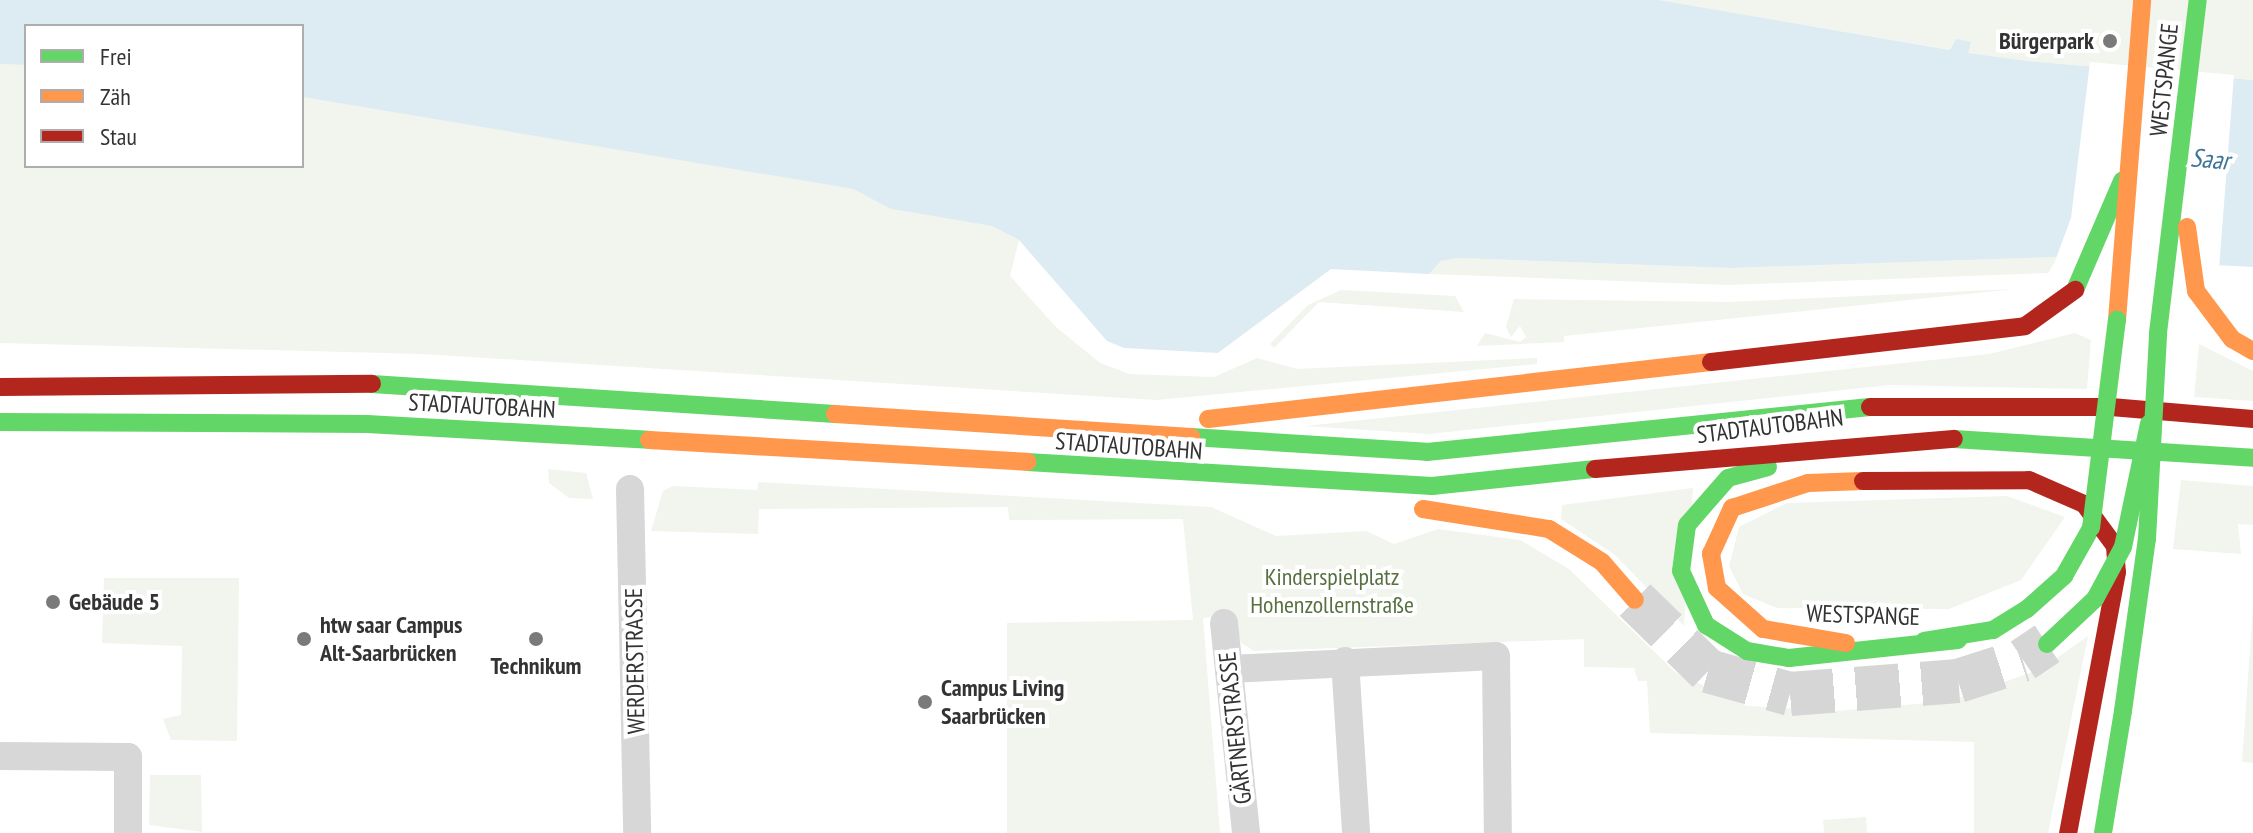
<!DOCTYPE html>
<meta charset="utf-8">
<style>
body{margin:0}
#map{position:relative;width:2253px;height:833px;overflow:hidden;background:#fff;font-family:"PT Sans Narrow",sans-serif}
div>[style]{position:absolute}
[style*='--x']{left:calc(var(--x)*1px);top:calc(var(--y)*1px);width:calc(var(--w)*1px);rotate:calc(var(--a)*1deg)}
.green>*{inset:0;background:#f1f5ed;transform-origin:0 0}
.water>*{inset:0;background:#ddebf3}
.pier>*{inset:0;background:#fff}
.highway-tunnel>*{height:44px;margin-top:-22px;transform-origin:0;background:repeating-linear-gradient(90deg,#d6d6d6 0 44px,transparent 0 66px)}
.street>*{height:28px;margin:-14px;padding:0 14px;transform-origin:14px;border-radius:14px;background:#d7d7d7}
.fast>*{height:18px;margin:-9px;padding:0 9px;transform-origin:9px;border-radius:9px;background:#63d668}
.slow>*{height:18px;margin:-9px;padding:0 9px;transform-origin:9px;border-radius:9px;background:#ff974d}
.jam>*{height:18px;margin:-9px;padding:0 9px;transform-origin:9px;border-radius:9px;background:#b3261e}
.fast-bridge>*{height:18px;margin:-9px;padding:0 9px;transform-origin:9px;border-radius:9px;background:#63d668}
.dots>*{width:22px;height:22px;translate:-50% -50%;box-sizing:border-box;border:4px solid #fff;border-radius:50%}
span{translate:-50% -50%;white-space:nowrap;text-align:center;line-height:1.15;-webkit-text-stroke:8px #fff;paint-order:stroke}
.poi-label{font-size:24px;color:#333;font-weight:700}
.right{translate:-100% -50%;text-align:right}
.left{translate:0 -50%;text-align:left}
.street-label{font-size:24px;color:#333}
.park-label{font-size:24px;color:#56703f}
.water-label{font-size:26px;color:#3f7597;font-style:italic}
.legend{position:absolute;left:24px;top:24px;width:280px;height:144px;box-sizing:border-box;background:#fff;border:2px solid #adadad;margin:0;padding:10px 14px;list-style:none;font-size:24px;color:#333}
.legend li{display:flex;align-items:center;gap:16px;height:40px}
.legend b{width:40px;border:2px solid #adadad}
</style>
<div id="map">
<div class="green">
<div style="clip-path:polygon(1659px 0,2253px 0,2253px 80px,2027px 61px,1967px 53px,1956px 39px,1951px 50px)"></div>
<div style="clip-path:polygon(0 64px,26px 65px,26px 166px,302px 166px,302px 97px,853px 189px,891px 209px,992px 226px,1019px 240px,1010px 276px,1056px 327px,1100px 363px,1130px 374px,1214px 377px,1257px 358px,1297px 369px,1537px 358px,1537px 364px,1157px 400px,423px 354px,0 343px)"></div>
<div style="clip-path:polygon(2058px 257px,2048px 273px,1728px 285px,1429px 274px,1441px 261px,1458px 258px,1730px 268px)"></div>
<div style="clip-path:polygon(2014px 289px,1564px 336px,1564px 342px,1477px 346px,1485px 333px,1520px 342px,1526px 337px,1520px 326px,1511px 337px,1506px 327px,1514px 299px,1728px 302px)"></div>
<div style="clip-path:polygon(1341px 290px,1455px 296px,1464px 312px,1319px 302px,1274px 348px,1270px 344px,1308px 305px)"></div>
<div style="clip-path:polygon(2075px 333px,2091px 340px,2087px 389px,1890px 385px,1429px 434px,1305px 426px,1989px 354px)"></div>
<div style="clip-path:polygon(2199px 344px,2253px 371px,2253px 401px,2194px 397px)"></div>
<div style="clip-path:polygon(548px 469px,586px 473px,593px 499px,569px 498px,549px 483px)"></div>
<div style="clip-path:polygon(2181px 480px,2253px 486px,2253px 525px,2238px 524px,2241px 554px,2173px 549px)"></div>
<div style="clip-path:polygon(758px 482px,1211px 507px,1276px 536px,1366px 531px,1394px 544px,1438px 529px,1520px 540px,1569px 569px,1675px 672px,1747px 706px,1836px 711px,1950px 701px,2041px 669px,2088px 636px,2048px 833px,1974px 833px,1974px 742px,1650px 733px,1647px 681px,1638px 681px,1634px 668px,1584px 667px,1584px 639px,1254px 651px,1241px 643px,1234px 615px,1203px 618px,1220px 833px,1007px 833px,1007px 623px,1193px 620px,1183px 519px,1009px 520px,1008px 507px,759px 509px,758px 534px,651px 531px,663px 491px,673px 486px,757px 490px)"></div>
<div style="clip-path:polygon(1693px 488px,1684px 626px,1615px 555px,1561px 519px,1562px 505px)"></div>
<div style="clip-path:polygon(2007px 496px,2065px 517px,2021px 580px,1949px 609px,1777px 608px,1743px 594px,1729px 566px,1739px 527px,1787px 503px)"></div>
<div style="clip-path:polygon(104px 578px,239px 578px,237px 741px,171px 740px,163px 719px,181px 715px,182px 646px,102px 643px)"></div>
<div style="clip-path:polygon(2253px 608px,2253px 763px,2242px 762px)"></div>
<div style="clip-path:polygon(150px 775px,201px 775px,202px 832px,149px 825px)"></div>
<div style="left:1866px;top:817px;width:16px;height:43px;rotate:86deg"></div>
</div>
<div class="water">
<div style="clip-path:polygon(0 0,1659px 0,1950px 50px,1956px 39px,1971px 42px,1968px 53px,2027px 61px,2253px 80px,2253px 267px,2058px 257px,1730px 268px,1458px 258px,1441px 261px,1429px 274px,1331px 269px,1218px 353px,1124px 348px,1107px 341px,1019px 240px,992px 226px,891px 209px,853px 189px,302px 97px,302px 26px,26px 26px,26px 65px,0 64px)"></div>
</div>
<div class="pier">
<div style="clip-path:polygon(2090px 62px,2234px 75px,2219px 269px,2055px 261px,2071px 218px)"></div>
</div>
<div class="highway-tunnel">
<div style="--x:1635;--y:600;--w:102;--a:44.2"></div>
<div style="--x:1708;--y:671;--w:85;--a:15.7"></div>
<div style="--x:1790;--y:694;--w:169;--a:-4.4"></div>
<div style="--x:1958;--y:681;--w:68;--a:-17.9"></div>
<div style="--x:2023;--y:660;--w:29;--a:-34"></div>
</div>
<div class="street">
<div style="--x:630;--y:489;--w:344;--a:88.8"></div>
<div style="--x:1224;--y:623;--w:211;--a:84"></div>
<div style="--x:1345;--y:661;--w:172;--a:86.3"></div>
<div style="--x:1229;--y:669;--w:267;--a:-2.8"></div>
<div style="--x:1496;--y:656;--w:177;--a:89.4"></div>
<div style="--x:0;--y:756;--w:128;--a:0.4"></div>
<div style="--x:128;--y:757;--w:76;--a:90"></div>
</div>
<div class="fast">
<div style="--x:2075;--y:290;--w:119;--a:-66.7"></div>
<div style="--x:2158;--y:333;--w:335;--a:-83.2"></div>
<div style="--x:372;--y:384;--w:464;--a:3.7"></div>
<div style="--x:0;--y:422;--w:367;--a:0.3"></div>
<div style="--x:367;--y:424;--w:282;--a:3.2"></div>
<div style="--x:1191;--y:437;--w:236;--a:3.6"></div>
<div style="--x:1427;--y:452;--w:445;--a:-5.8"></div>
<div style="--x:1954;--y:439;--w:300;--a:3.6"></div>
<div style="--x:1027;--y:462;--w:406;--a:3.4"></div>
<div style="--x:1432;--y:486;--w:164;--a:-6"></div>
<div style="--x:1768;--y:467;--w:41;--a:164.6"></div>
<div style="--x:1728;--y:478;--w:62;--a:131.1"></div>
<div style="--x:1687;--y:525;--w:46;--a:97.4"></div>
<div style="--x:1681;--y:571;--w:60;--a:65.2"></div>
<div style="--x:1706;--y:625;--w:49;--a:32.4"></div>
<div style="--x:1747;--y:651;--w:43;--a:9.5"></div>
<div style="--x:1789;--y:658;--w:170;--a:-6.1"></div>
<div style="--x:1924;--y:641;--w:70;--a:-9.1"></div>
<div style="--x:1993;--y:630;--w:40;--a:-32"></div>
<div style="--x:2027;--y:609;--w:50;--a:-41.7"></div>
<div style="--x:2064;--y:576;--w:55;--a:-60.6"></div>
<div style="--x:2103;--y:833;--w:124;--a:-80.7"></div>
</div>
<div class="slow">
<div style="--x:2187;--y:227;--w:65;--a:82"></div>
<div style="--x:2196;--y:291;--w:60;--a:53.1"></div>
<div style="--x:2117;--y:320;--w:321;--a:-85.5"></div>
<div style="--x:2232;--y:339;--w:24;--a:30"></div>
<div style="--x:835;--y:414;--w:357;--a:3.7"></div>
<div style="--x:1208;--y:419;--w:506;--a:-6.47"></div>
<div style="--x:649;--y:440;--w:379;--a:3.3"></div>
<div style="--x:1423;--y:509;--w:128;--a:9"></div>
<div style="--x:1549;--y:529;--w:62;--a:31.9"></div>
<div style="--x:1602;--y:562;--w:50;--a:49"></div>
<div style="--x:1846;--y:643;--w:84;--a:-170.4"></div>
<div style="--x:1763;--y:629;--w:62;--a:-138.3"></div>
<div style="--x:1717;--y:588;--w:35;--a:-100"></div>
<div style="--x:1711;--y:554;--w:51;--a:-65.5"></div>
<div style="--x:1732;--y:508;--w:80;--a:-18.2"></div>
<div style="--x:1808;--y:483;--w:55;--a:-2.1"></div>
</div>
<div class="jam">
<div style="--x:1711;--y:362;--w:316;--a:-6.5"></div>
<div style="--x:2025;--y:326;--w:62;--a:-35.8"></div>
<div style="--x:0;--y:387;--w:372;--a:-0.5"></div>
<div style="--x:1870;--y:407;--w:241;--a:0"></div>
<div style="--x:2111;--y:407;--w:143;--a:4.8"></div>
<div style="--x:1595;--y:469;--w:360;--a:-4.8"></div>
<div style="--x:1863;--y:481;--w:166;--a:-0.3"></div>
<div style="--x:2029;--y:480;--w:60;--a:23.6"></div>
<div style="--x:2084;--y:504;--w:52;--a:53.6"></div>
<div style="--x:2115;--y:546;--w:26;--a:86"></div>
<div style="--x:2117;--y:572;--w:266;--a:100.6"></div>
</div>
<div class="fast-bridge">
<div style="--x:2091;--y:528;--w:210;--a:-82.9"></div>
<div style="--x:2047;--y:644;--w:66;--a:-43.2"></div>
<div style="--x:2095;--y:599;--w:59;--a:-61.7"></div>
<div style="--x:2123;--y:547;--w:126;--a:-78.1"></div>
<div style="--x:2123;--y:711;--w:174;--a:-82.1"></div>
<div style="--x:2147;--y:539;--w:206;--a:-86.9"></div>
</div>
<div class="dots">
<div style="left:2110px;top:41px;background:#7a7a7a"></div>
<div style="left:53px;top:602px;background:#7a7a7a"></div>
<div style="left:304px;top:639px;background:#7a7a7a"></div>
<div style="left:536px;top:639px;background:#7a7a7a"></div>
<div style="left:925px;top:702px;background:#7a7a7a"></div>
</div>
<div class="poi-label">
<span class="right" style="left:2094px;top:41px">Bürgerpark</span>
<span class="left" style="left:69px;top:602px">Gebäude 5</span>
<span class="left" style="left:320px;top:639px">htw saar Campus<br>Alt-Saarbrücken</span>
<span style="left:536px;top:666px">Technikum</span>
<span class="left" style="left:941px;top:702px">Campus Living<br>Saarbrücken</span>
</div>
<div class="street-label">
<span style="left:2164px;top:80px;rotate:-84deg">WESTSPANGE</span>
<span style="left:482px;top:406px;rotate:3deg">STADTAUTOBAHN</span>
<span style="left:1770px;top:426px;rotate:-7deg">STADTAUTOBAHN</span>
<span style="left:1129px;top:446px;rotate:4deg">STADTAUTOBAHN</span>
<span style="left:1863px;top:615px;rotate:2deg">WESTSPANGE</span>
<span style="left:635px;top:661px;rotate:-91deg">WERDERSTRASSE</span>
<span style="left:1235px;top:728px;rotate:-96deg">GÄRTNERSTRASSE</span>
</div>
<div class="park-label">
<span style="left:1332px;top:591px">Kinderspielplatz<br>Hohenzollernstraße</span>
</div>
<div class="water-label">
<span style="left:2210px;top:159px;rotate:5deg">Saar</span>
</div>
<ul class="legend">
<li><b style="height:10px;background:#63d668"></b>Frei</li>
<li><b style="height:10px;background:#ff974d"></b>Zäh</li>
<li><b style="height:10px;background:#b3261e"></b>Stau</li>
</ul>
</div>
